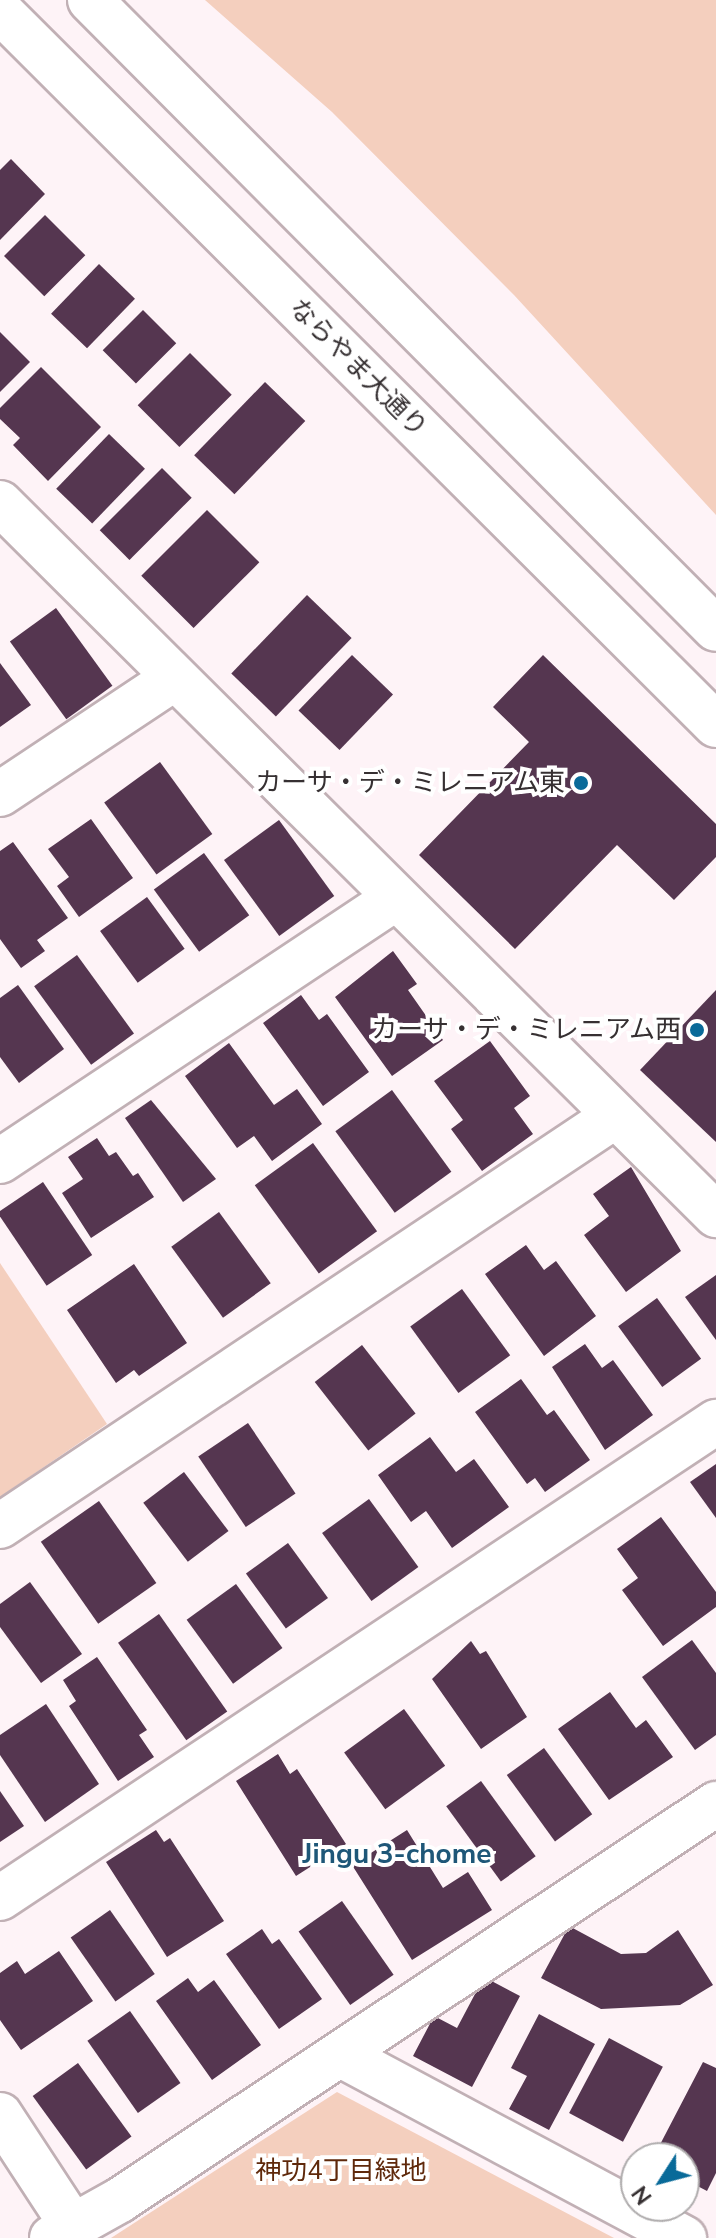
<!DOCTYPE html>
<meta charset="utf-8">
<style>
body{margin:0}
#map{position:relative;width:716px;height:2238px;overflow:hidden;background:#fef3f7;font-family:"Nunito Sans","Noto Sans JP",sans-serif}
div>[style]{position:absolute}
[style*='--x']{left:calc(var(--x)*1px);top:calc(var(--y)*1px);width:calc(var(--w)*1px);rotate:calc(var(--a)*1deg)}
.green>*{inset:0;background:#f4cfbe}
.building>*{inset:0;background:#553650;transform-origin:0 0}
.roads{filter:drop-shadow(2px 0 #c1b0b5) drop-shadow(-2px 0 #c1b0b5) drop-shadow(0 2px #c1b0b5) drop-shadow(0 -2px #c1b0b5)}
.minor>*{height:44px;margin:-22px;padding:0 22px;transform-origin:22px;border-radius:22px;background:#fff}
.tertiary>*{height:44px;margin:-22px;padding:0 22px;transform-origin:22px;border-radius:22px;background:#fff}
.dots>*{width:22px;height:22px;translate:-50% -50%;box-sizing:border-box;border:4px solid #fff;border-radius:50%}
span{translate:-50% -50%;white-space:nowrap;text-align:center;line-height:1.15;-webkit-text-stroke:8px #fff;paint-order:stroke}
.street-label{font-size:26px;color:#363032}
.poi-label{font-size:26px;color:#363032}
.right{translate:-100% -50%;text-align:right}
.park-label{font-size:26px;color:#5f290b}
.neighbourhood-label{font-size:28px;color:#1e5778;font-weight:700}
.north{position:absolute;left:620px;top:2142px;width:80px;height:80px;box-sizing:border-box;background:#fff;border:2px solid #afacad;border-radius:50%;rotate:234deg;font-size:22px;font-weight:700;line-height:32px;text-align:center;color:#363032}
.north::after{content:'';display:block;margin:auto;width:28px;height:36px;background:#096a99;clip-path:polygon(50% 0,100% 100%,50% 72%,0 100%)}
</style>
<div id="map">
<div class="green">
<div style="clip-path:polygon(205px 0,716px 0,716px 515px,514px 295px,332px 112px)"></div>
<div style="clip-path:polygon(0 1263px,107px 1424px,0 1497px)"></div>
<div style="clip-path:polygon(337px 2092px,614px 2238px,111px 2238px)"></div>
</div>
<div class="building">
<div style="clip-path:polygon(11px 159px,45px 194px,0 240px,0 170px)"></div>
<div style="left:45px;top:215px;width:57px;height:58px;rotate:45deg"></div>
<div style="left:99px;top:264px;width:50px;height:69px;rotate:44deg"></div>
<div style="left:143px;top:310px;width:47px;height:57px;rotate:45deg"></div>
<div style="clip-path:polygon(0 332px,30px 362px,0 392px)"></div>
<div style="left:190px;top:353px;width:59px;height:74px;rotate:45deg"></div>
<div style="clip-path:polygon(41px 367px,101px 427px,48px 481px,13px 445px,20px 438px,0 419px,0 408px)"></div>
<div style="left:265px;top:382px;width:56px;height:102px;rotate:44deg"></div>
<div style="left:109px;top:434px;width:50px;height:76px;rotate:44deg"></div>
<div style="left:162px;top:468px;width:42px;height:88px;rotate:45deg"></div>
<div style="left:207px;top:510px;width:74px;height:93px;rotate:45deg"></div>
<div style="left:307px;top:595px;width:62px;height:109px;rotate:44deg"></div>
<div style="left:56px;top:608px;width:96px;height:57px;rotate:54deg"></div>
<div style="left:352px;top:655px;width:57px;height:77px;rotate:44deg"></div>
<div style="clip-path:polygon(543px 655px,716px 824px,716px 857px,674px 900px,617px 845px,515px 949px,419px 855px,529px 742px,493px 707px)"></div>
<div style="clip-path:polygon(0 663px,31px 705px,0 727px)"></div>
<div style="left:160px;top:762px;width:89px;height:69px;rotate:54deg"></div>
<div style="clip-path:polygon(91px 819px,133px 878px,79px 917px,57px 886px,69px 877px,48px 849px)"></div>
<div style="left:279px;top:820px;width:94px;height:68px;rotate:54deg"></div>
<div style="clip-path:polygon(13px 842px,68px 918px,37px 940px,45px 951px,21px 968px,0 939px,0 851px)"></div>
<div style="left:204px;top:853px;width:77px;height:62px;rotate:54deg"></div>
<div style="left:147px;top:897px;width:64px;height:58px;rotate:54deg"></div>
<div style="clip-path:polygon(393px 951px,417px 984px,408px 990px,443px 1040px,392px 1076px,335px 997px)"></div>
<div style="left:77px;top:955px;width:97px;height:53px;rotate:54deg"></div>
<div style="clip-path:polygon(18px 985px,64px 1049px,19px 1083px,0 1057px,0 998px)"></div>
<div style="clip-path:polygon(716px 990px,716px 1142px,640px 1070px)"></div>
<div style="clip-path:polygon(301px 995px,319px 1020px,327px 1014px,369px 1072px,323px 1106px,263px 1023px)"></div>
<div style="clip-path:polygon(490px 1041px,530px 1096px,514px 1108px,533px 1134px,482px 1171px,451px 1129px,463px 1120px,434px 1081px)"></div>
<div style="clip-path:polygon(229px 1043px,274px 1105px,297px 1089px,322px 1124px,272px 1161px,254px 1136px,237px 1148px,185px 1076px)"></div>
<div style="left:392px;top:1090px;width:101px;height:70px;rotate:54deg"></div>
<div style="clip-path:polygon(151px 1100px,216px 1179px,183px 1202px,125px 1118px)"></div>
<div style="clip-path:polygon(97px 1138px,109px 1156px,116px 1152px,133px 1176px,138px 1173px,154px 1197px,91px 1238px,62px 1193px,83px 1179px,68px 1157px)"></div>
<div style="left:313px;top:1143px;width:109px;height:72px;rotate:54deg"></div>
<div style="clip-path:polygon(631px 1167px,681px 1251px,626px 1292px,584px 1235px,609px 1216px,593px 1194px)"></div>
<div style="left:43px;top:1182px;width:88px;height:55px;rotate:56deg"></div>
<div style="left:219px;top:1212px;width:88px;height:59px;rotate:54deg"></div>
<div style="clip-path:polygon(526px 1245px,544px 1270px,556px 1261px,596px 1316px,544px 1356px,485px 1274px)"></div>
<div style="clip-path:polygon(134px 1264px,187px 1343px,139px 1376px,134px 1370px,116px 1383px,67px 1310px)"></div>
<div style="clip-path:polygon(716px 1275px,716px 1340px,685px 1297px)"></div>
<div style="left:462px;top:1289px;width:82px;height:64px;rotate:54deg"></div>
<div style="left:657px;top:1298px;width:75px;height:48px;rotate:54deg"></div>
<div style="clip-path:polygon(585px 1344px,602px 1368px,613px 1360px,653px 1415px,605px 1450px,552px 1367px)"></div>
<div style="left:362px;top:1345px;width:87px;height:60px;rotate:52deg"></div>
<div style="clip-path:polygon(521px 1379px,547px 1415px,554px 1410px,590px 1460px,545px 1492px,535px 1478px,527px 1484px,475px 1412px)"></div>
<div style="left:248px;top:1423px;width:85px;height:60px;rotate:56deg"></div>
<div style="clip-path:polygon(430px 1437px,456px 1472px,474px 1459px,509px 1507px,452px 1548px,426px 1511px,411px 1522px,378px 1475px)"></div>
<div style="clip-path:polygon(716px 1464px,716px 1518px,690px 1482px)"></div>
<div style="left:184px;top:1472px;width:74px;height:51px;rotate:53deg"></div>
<div style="left:369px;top:1499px;width:84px;height:58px;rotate:54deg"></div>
<div style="left:99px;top:1501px;width:100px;height:71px;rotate:55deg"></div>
<div style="clip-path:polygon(661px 1517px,716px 1592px,716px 1607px,663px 1646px,622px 1590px,638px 1578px,617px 1549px)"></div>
<div style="left:288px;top:1543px;width:68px;height:52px;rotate:54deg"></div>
<div style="clip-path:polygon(30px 1582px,82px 1654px,41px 1683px,0 1627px,0 1604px)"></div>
<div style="left:236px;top:1584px;width:79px;height:61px;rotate:54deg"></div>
<div style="left:159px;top:1614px;width:119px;height:50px;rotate:55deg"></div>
<div style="clip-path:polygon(692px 1640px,716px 1673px,716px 1735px,695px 1750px,642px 1677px)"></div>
<div style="clip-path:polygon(471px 1641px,480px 1654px,486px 1651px,527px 1717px,481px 1749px,432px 1679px)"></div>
<div style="clip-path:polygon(97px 1657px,147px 1730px,139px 1735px,154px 1757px,118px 1781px,69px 1706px,76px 1701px,63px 1680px)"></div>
<div style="clip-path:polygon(610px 1692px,636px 1728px,646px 1720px,673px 1757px,609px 1800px,558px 1729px)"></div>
<div style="clip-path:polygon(46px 1704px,99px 1784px,45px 1822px,0 1755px,0 1735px)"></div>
<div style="left:404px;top:1709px;width:70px;height:74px;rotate:54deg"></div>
<div style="left:544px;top:1748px;width:82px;height:46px;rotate:54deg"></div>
<div style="clip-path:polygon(278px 1754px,290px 1774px,297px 1769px,346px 1844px,296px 1876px,236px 1781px)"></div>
<div style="left:481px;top:1781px;width:93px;height:43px;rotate:54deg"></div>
<div style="clip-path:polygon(0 1791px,24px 1826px,0 1842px)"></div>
<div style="clip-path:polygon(156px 1830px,164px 1842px,170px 1838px,224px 1921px,167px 1957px,106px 1862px)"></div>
<div style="clip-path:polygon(407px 1830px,443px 1888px,468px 1872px,492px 1910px,412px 1960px,352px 1865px)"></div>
<div style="left:342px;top:1901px;width:90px;height:53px;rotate:55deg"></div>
<div style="left:110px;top:1910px;width:78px;height:48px;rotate:55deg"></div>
<div style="clip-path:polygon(569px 1926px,621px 1954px,646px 1953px,678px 1930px,713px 1985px,680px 2005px,601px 2009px,541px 1978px)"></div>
<div style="clip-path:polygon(262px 1929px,272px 1944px,279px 1939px,322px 1999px,279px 2029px,226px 1954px)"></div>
<div style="clip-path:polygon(59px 1951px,93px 2001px,21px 2050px,0 2020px,0 1973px,17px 1961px,25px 1974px)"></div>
<div style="clip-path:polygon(484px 1977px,520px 1996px,472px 2087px,413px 2056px,434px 2016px,457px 2028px)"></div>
<div style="clip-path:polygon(188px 1978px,198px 1992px,214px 1980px,261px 2045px,212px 2080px,156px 2001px)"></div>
<div style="left:130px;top:2011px;width:88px;height:52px;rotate:55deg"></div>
<div style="clip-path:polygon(539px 2014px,595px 2044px,549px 2130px,509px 2109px,527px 2076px,511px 2068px)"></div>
<div style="left:609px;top:2038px;width:61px;height:85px;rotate:28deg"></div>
<div style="clip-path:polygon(703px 2062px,716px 2068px,716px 2173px,707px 2191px,684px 2179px,684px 2158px,653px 2158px)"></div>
<div style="left:78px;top:2063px;width:91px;height:56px;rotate:54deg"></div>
</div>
<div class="roads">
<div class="minor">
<div style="--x:0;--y:503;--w:1010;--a:44.84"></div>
<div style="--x:0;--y:794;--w:208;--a:-33.6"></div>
<div style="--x:0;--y:1161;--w:474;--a:-33.6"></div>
<div style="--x:0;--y:1526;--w:739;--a:-33.69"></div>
<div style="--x:0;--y:1898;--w:860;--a:-33.62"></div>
<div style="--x:341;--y:2055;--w:389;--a:28.1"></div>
<div style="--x:0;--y:2115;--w:131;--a:56.8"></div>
<div style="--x:52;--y:2238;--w:78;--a:-29.2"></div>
<div style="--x:120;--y:2200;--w:716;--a:-33.6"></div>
</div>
<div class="tertiary">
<div style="--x:90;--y:0;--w:887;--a:45.14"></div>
<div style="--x:0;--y:11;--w:1011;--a:44.92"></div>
</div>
</div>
<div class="dots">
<div style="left:581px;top:783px;background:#096a99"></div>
<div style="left:697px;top:1030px;background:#096a99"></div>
</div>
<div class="street-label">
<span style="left:358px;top:368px;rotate:45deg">ならやま大通り</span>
</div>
<div class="poi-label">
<span class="right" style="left:565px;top:783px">カーサ・デ・ミレニアム東</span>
<span class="right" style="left:681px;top:1030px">カーサ・デ・ミレニアム西</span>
</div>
<div class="park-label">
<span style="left:341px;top:2171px">神功4丁目緑地</span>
</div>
<div class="neighbourhood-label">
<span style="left:397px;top:1854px">Jingu 3-chome</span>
</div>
<div class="north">N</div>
</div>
